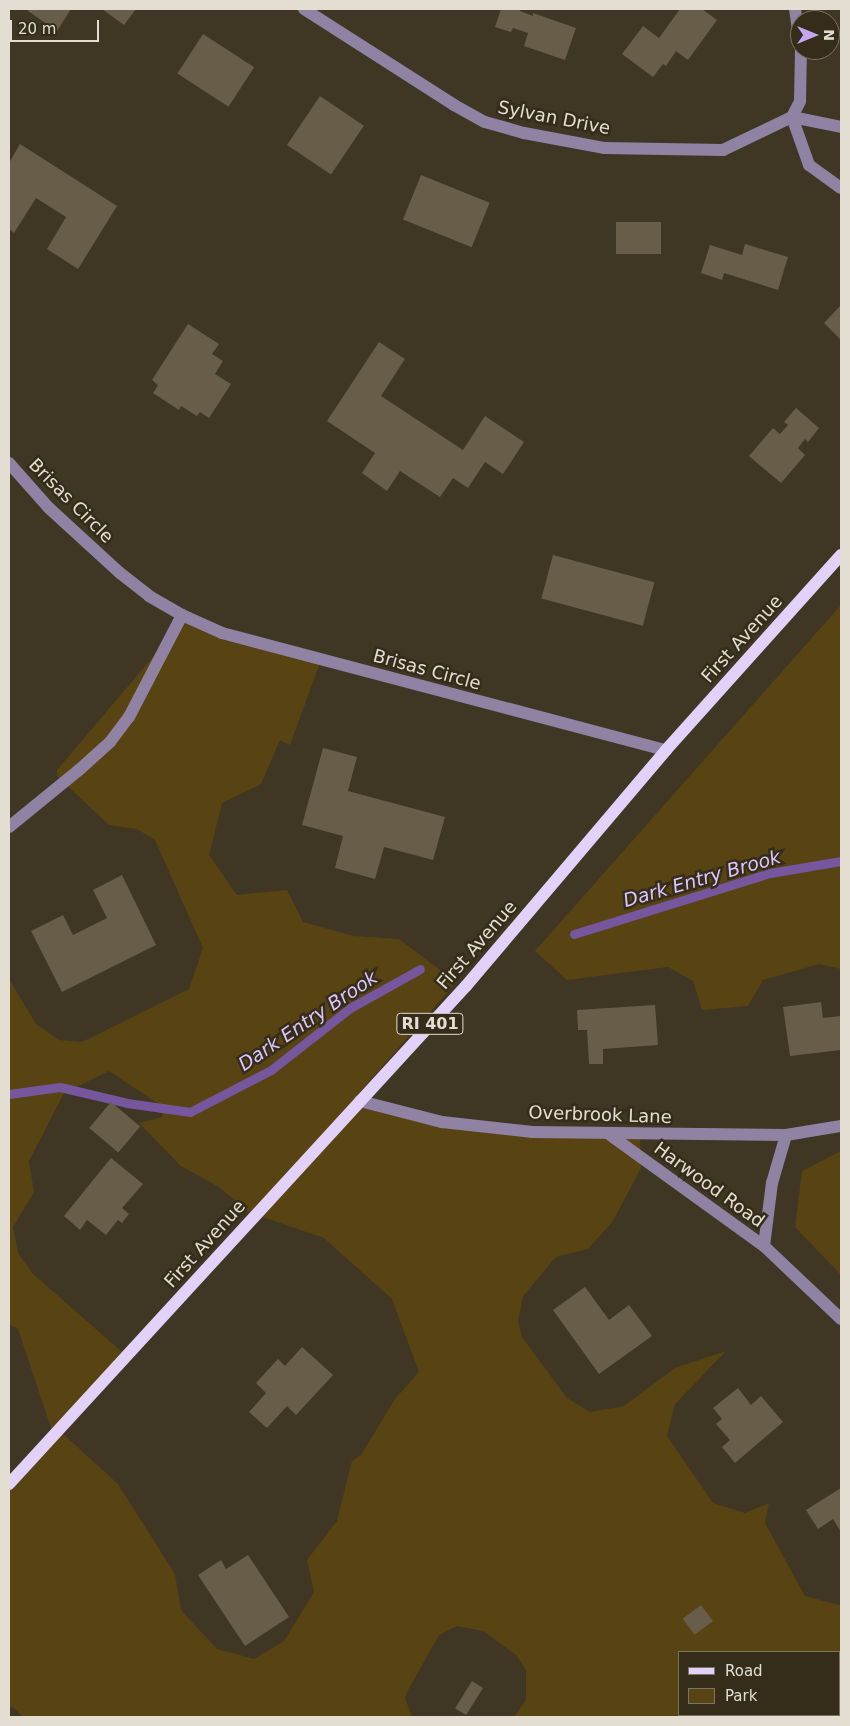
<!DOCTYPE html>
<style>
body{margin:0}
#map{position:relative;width:850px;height:1726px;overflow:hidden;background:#3f3724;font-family:"DejaVu Sans",sans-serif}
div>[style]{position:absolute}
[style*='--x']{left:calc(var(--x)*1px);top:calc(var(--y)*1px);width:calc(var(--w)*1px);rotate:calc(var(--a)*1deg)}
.green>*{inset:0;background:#584312}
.stream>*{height:9px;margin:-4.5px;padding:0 4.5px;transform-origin:4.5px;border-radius:4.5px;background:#76569c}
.building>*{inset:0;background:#675d49;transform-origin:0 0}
.minor>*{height:12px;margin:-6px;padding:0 6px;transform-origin:6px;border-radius:6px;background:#8f82a2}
.major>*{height:12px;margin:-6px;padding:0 6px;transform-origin:6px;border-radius:6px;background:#e2d2fa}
span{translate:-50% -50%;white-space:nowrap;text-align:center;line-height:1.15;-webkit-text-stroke:5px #352d1a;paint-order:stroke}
.shield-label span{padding:1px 4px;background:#352d1a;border:1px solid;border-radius:4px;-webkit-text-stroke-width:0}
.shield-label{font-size:16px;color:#e3ddd2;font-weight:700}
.street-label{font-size:18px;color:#e3ddd2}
.water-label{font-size:19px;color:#dcc4ff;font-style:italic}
.frame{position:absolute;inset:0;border:10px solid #e3ddd2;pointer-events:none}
.legend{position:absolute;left:678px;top:1651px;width:162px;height:65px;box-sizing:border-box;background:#352d1a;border:1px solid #7b7364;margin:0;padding:6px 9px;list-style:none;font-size:15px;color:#e3ddd2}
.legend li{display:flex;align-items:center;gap:10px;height:25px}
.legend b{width:25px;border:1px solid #7b7364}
.north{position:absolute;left:790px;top:10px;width:50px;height:50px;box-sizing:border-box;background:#352d1a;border:1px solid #7b7364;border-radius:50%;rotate:90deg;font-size:14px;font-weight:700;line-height:20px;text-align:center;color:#e3ddd2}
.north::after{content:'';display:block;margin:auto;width:18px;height:22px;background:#c6a6f0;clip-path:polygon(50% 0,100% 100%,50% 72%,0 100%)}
.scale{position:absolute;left:10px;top:20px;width:89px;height:22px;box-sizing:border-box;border:2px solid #e3ddd2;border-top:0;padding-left:6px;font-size:15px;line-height:18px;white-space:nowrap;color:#e3ddd2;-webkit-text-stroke:4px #352d1a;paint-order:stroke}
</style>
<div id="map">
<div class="green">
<div style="clip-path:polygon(841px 605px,841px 969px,819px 964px,763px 980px,748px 1006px,702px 1010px,693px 981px,668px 967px,567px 980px,535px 951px)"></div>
<div style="clip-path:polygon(evenodd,185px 619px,320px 663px,290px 745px,280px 740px,261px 784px,222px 803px,209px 855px,237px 895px,287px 890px,303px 922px,354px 936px,399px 939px,448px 976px,453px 986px,359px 1093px,365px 1099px,474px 1125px,640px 1132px,641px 1168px,613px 1221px,588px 1249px,556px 1257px,523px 1296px,518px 1322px,522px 1337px,567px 1398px,590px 1412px,624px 1406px,675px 1368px,726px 1351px,675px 1404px,667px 1436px,713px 1503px,745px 1513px,769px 1503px,765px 1523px,805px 1596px,839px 1605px,841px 1604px,841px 1703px,839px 1707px,839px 1652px,679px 1652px,679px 1715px,839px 1715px,839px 1712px,840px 1717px,514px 1717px,526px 1700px,526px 1670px,516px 1655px,483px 1631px,457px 1626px,439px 1635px,407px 1692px,405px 1698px,412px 1717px,23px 1717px,13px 1707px,9px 1708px,9px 1486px,54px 1437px,18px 1329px,9px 1324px,9px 979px,36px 1024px,59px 1040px,82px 1042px,189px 989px,203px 948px,155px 840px,137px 829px,109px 825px,57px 776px,57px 770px,185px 619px,109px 1071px,163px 1107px,162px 1117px,139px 1123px,181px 1166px,219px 1187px,248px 1212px,324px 1238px,392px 1299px,419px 1372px,395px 1399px,361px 1455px,352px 1461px,337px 1521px,307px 1560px,314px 1592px,284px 1641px,254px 1659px,217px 1649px,181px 1610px,175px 1574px,118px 1484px,61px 1432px,125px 1350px,122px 1352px,33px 1274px,18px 1253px,13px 1227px,34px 1192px,29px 1161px,64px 1093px,109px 1071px)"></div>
<div style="clip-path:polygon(841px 1151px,841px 1275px,795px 1227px,802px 1171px)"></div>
</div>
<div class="stream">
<div style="--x:574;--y:934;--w:205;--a:-17.3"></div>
<div style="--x:770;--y:873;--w:72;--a:-9.6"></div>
<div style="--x:9;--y:1094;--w:51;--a:-7.8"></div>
<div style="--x:60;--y:1087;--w:69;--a:13.4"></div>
<div style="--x:127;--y:1103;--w:64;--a:8.1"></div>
<div style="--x:190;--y:1112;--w:91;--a:-27.4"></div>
<div style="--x:271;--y:1070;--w:100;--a:-38.1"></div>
<div style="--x:350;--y:1008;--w:80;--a:-29.1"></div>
</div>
<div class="building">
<div style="clip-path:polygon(29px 9px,71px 9px,57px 31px,28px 11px)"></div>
<div style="clip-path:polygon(102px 9px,136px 9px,124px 25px)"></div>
<div style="clip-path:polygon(501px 9px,520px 9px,520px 11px,533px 16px,533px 13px,576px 28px,565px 60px,524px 46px,528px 33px,513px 28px,511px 32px,495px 27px)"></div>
<div style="clip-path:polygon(680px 9px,702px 9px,717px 20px,688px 60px,676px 51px,666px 66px,663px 64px,653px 77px,622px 54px,643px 26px,659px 38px)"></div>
<div style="left:203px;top:34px;width:61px;height:47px;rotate:33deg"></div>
<div style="left:320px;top:96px;width:53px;height:59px;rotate:34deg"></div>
<div style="clip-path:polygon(20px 144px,117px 206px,78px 269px,47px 249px,66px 217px,36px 198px,14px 233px,9px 229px,9px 163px)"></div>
<div style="left:421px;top:175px;width:74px;height:48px;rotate:22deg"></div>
<div style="left:616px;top:222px;width:45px;height:32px"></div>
<div style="clip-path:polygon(745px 244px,788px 257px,778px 290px,724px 273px,722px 280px,701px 273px,710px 245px,742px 255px)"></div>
<div style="clip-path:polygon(841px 305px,841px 340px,824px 323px)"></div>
<div style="clip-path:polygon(188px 324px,219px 344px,212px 354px,223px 361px,215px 374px,231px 384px,209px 418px,200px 412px,197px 416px,181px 406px,179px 410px,153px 393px,158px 385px,152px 380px)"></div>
<div style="clip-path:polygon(379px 342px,405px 359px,381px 396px,463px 450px,485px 416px,524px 442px,503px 474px,485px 462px,468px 488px,453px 478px,440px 497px,400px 471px,387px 491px,362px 473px,375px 453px,327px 421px)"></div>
<div style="clip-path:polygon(796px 408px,819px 428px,808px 442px,805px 439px,798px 448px,805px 455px,781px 483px,749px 456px,773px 428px,780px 434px,788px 425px,784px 422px)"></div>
<div style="left:553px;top:555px;width:105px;height:45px;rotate:15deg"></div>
<div style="clip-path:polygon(323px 748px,357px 757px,348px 791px,445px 817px,433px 860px,384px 847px,375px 879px,335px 868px,343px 836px,302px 825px)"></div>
<div style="clip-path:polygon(122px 875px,156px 945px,62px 992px,31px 931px,63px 915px,73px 935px,107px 918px,93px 890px)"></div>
<div style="clip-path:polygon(821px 1002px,823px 1018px,841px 1016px,841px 1050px,790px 1056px,783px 1007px)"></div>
<div style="clip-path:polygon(655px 1005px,658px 1045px,603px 1049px,603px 1064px,589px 1064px,587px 1030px,578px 1030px,577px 1010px)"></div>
<div style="left:111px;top:1102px;width:38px;height:34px;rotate:40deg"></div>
<div style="clip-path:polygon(111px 1158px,143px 1184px,122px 1208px,129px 1214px,122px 1223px,118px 1220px,106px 1235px,87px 1220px,80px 1230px,64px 1216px)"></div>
<div style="clip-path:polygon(585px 1287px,609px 1320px,629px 1305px,652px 1336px,599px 1374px,553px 1310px)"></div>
<div style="clip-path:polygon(302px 1347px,333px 1375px,296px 1415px,287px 1406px,267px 1428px,249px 1412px,266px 1393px,256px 1383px,278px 1359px,285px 1366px)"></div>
<div style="clip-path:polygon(738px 1388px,751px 1405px,761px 1396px,783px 1422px,735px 1463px,722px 1447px,730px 1440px,716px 1424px,722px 1419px,713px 1408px)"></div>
<div style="clip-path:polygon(841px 1488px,841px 1532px,833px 1519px,818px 1529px,806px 1510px)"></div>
<div style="clip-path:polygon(248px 1555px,289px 1617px,245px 1646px,198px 1575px,221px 1560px,226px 1569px)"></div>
<div style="left:701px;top:1605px;width:20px;height:23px;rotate:53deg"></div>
<div style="left:472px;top:1681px;width:13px;height:32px;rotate:32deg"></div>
</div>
<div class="minor">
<div style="--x:304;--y:9;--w:178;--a:32.6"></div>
<div style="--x:454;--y:105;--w:35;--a:29"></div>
<div style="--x:485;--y:122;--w:41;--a:15.8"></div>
<div style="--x:524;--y:133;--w:81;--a:10.6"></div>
<div style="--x:604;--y:148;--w:119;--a:1"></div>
<div style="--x:723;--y:150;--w:76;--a:-25.6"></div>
<div style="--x:792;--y:117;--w:50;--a:11.5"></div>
<div style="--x:795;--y:9;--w:34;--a:82"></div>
<div style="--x:792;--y:117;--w:51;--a:70.5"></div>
<div style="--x:809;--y:165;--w:39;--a:36"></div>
<div style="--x:792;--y:117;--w:18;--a:-63"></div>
<div style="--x:800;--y:101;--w:51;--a:-88.9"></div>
<div style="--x:9;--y:463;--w:60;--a:48.4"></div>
<div style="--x:49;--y:508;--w:96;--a:42.5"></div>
<div style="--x:120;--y:573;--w:37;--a:38"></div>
<div style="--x:149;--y:596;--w:38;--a:30"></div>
<div style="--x:182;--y:615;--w:44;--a:24.2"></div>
<div style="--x:222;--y:633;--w:459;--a:14.8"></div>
<div style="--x:9;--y:827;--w:90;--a:-39.2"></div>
<div style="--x:79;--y:770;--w:42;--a:-42.1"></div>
<div style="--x:110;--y:742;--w:31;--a:-53"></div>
<div style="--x:129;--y:717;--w:115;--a:-62.5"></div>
<div style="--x:360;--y:1101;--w:85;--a:14.4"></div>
<div style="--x:442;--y:1122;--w:91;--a:6.3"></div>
<div style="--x:532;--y:1132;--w:254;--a:0.7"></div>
<div style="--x:786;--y:1135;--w:56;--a:-9.3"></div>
<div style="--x:610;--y:1135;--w:190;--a:35.8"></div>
<div style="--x:764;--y:1246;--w:106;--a:43.5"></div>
<div style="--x:764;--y:1246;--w:64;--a:-82.8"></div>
<div style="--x:772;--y:1183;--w:50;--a:-73.7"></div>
</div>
<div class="major">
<div style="--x:9;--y:1484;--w:676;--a:-47.46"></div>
<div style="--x:466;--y:986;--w:309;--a:-49.7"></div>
<div style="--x:666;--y:750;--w:262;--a:-48.1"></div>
</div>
<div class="shield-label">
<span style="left:430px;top:1024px">RI 401</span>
</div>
<div class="street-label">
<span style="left:554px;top:118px;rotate:11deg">Sylvan Drive</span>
<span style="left:71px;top:501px;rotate:45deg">Brisas Circle</span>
<span style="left:742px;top:639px;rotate:-48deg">First Avenue</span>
<span style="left:427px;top:670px;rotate:15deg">Brisas Circle</span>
<span style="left:477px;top:945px;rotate:-49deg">First Avenue</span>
<span style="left:600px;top:1115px;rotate:2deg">Overbrook Lane</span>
<span style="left:709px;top:1185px;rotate:36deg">Harwood Road</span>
<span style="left:205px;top:1244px;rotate:-48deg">First Avenue</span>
</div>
<div class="water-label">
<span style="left:702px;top:879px;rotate:-16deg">Dark Entry Brook</span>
<span style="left:308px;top:1021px;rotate:-34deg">Dark Entry Brook</span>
</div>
<div class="frame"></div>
<ul class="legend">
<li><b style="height:6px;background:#e2d2fa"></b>Road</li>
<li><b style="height:14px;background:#584312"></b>Park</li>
</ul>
<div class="north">N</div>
<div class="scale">20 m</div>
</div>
